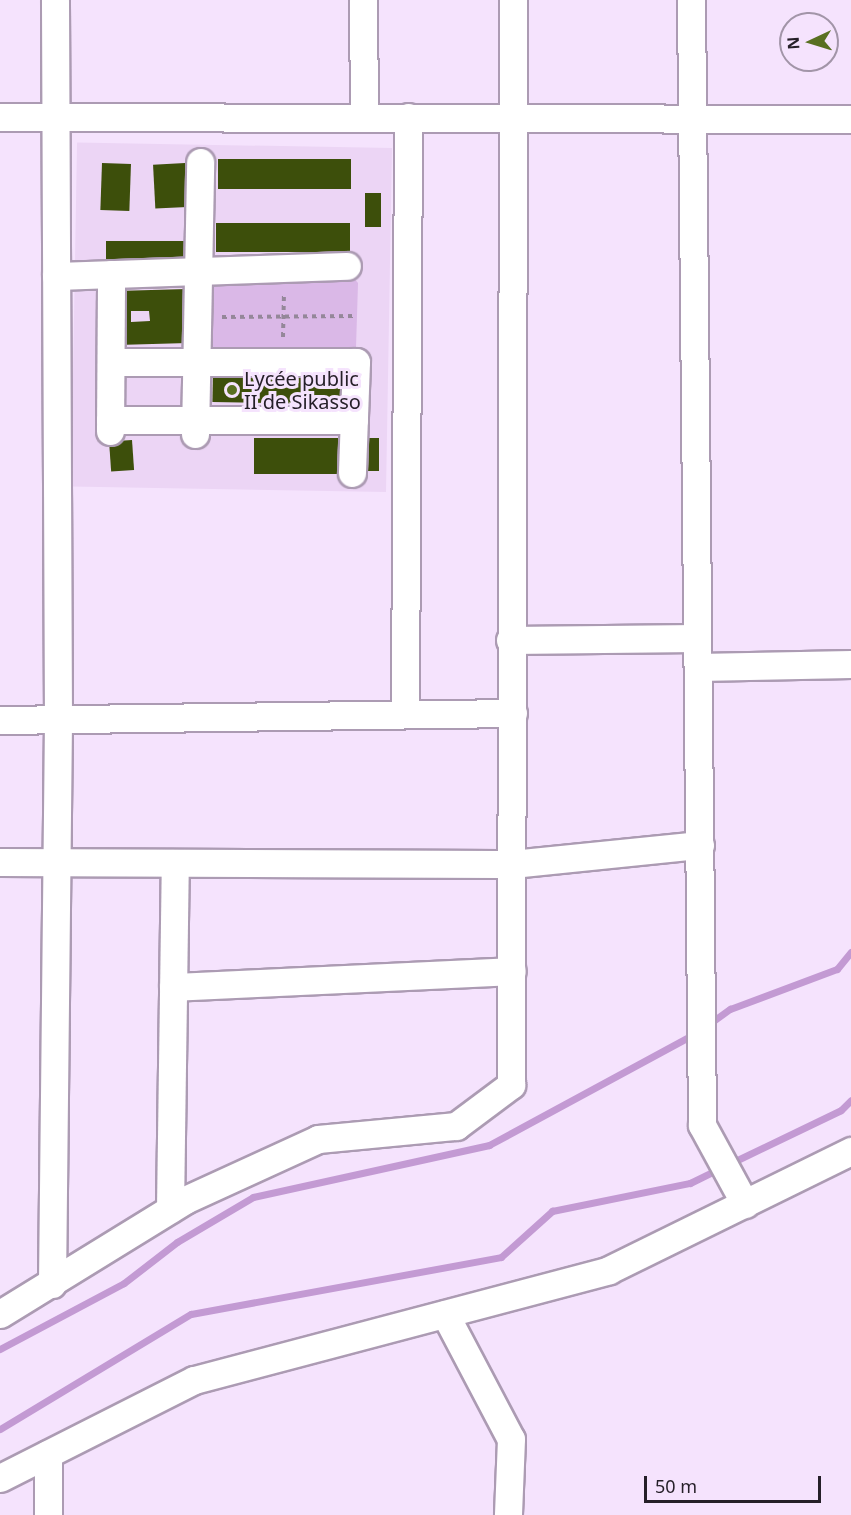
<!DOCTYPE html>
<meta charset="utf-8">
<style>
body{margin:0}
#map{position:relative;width:851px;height:1515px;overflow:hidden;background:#f5e3fd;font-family:"Noto Sans",sans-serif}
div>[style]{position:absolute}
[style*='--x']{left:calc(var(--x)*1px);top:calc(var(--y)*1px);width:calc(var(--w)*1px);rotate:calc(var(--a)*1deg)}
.built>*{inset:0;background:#ecd5f5;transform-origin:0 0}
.green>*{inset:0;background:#dab8e7}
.stream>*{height:7px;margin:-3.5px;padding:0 3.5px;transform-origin:3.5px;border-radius:3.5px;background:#c39ad3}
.building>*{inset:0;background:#3d4f0b;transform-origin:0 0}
.path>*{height:4px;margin-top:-2px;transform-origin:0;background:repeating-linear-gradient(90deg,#948799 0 4.5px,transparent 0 9px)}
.roads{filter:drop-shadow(2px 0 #ac9bb3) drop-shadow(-2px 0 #ac9bb3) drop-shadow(0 2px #ac9bb3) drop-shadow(0 -2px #ac9bb3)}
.minor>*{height:27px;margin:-13.5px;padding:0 13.5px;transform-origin:13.5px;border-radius:13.5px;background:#fff}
.dots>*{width:16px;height:16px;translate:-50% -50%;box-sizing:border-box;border:3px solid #f5e3fd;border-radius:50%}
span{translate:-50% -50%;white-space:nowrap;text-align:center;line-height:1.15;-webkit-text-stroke:6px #f5e3fd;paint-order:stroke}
.poi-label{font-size:20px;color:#251f28}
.left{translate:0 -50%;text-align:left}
.north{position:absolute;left:779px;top:12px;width:60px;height:60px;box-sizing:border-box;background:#f5e3fd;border:2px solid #a295a8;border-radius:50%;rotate:266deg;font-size:16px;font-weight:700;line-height:24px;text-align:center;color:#251f28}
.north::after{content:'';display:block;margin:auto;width:21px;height:27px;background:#597021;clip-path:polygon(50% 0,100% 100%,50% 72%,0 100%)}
.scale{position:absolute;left:644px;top:1476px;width:177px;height:27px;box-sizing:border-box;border:3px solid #251f28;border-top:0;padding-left:8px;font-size:18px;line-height:21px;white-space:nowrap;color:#251f28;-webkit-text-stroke:4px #f5e3fd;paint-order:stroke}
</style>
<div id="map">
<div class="built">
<div style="left:392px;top:148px;width:344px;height:315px;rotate:91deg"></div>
</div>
<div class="green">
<div style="clip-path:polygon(348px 271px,358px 283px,356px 347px,347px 355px,207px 355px,208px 276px)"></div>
</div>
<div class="stream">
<div style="--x:709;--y:1024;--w:26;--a:-36"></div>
<div style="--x:730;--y:1009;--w:114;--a:-20.5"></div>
<div style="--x:837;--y:969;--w:22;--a:-51"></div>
<div style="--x:729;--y:1164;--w:124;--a:-25.7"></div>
<div style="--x:841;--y:1110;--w:14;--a:-45"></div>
<div style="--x:0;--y:1349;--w:140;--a:-28"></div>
<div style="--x:124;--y:1283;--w:67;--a:-37.7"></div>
<div style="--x:177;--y:1242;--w:88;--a:-30.6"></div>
<div style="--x:253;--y:1197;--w:242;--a:-12.4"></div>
<div style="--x:489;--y:1145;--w:233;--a:-28.4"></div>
<div style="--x:0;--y:1429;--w:223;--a:-31.1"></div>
<div style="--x:191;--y:1314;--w:315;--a:-10.4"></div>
<div style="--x:501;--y:1257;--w:69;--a:-42"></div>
<div style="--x:552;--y:1211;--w:141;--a:-11.5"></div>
<div style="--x:690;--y:1183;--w:32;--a:-26"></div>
</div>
<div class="building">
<div style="left:218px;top:159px;width:133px;height:30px"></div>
<div style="left:102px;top:163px;width:29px;height:47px;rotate:2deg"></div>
<div style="left:185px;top:163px;width:44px;height:32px;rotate:87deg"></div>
<div style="left:365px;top:193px;width:16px;height:34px"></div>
<div style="left:216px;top:223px;width:134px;height:29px"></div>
<div style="left:191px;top:241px;width:20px;height:85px;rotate:90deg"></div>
<div style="clip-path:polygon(evenodd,187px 289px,188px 343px,117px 345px,116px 291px,187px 289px,131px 311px,149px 311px,150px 321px,131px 322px,131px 311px)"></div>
<div style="left:213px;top:368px;width:139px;height:34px;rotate:1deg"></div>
<div style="left:344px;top:438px;width:36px;height:90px;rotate:90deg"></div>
<div style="left:363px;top:438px;width:16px;height:33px"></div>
<div style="left:132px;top:440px;width:30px;height:23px;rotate:86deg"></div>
</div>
<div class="path">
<div style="--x:222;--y:317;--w:135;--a:-0.4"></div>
<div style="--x:283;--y:337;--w:43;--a:-88.7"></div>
</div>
<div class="roads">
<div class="minor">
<div style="--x:363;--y:0;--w:117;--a:89.5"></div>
<div style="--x:691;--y:0;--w:1125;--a:89.44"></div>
<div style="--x:702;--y:1125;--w:90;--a:61.4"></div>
<div style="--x:0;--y:117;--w:851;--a:0.13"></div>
<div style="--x:56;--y:276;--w:291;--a:-2"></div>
<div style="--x:111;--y:362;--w:245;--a:0"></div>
<div style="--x:356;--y:362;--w:111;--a:92.1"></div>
<div style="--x:110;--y:420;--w:244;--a:0"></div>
<div style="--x:110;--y:431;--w:157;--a:-89.6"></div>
<div style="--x:195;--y:434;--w:272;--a:-88.9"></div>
<div style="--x:510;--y:640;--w:187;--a:-0.6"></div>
<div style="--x:698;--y:667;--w:153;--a:-1.1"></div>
<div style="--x:405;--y:712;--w:595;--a:-89.71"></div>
<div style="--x:0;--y:720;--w:513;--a:-0.78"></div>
<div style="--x:0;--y:862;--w:512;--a:0.22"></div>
<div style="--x:512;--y:864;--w:189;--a:-5.8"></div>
<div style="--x:173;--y:987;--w:339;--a:-2.7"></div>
<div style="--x:170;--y:1209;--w:346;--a:-89.2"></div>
<div style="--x:52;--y:1284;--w:564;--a:-89.39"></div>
<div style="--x:58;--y:720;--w:720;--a:-90.24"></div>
<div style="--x:0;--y:1314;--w:217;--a:-31.6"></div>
<div style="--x:185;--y:1200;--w:146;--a:-24.6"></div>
<div style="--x:318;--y:1139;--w:139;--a:-5.4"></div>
<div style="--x:456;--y:1126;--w:69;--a:-36.7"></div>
<div style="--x:511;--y:1085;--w:1085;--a:-89.89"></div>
<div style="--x:445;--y:1314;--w:141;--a:62.2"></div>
<div style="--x:511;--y:1439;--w:76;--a:92.3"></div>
<div style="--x:0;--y:1478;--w:217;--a:-26.8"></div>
<div style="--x:194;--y:1380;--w:429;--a:-14.8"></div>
<div style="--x:609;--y:1270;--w:270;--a:-26.2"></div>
<div style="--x:48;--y:1515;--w:61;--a:-90"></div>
</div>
</div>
<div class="dots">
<div style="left:232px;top:390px;background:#597021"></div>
</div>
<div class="poi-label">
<span class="left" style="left:244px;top:390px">Lycée public<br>II de Sikasso</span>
</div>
<div class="north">N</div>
<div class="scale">50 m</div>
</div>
